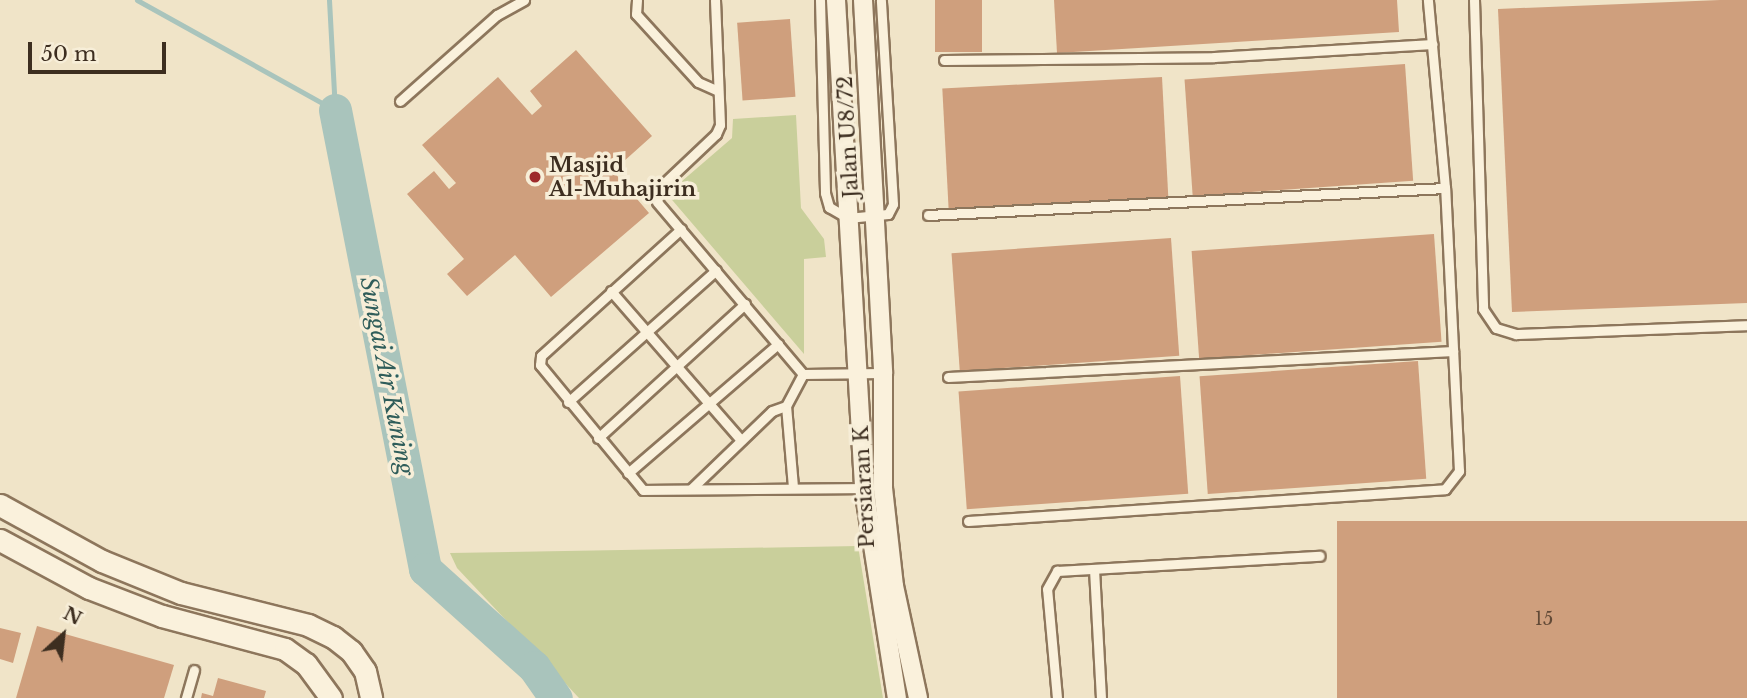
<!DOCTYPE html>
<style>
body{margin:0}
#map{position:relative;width:1747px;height:698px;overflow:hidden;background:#f0e4c8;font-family:"Libre Baskerville",serif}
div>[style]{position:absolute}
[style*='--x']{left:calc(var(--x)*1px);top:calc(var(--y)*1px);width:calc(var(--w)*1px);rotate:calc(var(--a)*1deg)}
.green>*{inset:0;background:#c9cf9b}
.stream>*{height:5px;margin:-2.5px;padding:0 2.5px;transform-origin:2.5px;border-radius:2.5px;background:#a9c4bc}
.river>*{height:33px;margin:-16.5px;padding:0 16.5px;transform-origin:16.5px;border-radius:16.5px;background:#a9c4bc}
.building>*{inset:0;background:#cf9f7d;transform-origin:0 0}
.roads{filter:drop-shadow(2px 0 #8d765c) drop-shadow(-2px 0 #8d765c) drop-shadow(0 2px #8d765c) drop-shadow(0 -2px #8d765c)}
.service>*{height:9px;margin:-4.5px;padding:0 4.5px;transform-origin:4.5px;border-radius:4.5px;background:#faf1dc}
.minor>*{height:18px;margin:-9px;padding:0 9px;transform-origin:9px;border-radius:9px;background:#faf1dc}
.tertiary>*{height:21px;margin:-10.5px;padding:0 10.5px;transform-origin:10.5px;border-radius:10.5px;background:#faf1dc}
.dots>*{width:19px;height:19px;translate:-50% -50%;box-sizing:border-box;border:4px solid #f7eed8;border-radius:50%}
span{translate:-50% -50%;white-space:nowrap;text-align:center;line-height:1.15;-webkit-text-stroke:7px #f7eed8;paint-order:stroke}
.number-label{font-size:18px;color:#624a37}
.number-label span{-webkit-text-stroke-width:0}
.street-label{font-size:21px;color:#3d2e20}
.poi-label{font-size:21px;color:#3d2e20;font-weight:700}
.left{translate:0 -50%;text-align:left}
.water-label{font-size:23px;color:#2f5d5a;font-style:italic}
.north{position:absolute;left:28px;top:600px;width:70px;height:70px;-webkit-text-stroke:5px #f7eed8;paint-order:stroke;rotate:27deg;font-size:19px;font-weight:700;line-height:28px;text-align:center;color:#3d2e20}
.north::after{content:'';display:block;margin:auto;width:24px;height:32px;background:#3d2e20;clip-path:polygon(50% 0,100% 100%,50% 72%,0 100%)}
.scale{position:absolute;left:28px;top:42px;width:138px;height:32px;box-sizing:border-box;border:4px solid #3d2e20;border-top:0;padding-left:9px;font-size:21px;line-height:24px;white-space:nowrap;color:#3d2e20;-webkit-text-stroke:5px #f7eed8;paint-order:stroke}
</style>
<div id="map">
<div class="green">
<div style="clip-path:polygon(796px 115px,801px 208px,824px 239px,826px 257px,804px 259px,804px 354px,667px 194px,732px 138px,733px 119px)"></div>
<div style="clip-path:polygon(858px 546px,883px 698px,579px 698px,457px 568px,450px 553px)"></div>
</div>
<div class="stream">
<div style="--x:137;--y:0;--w:227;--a:29.1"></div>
<div style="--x:329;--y:0;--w:110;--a:86.9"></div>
</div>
<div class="river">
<div style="--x:335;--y:110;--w:468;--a:78.9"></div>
<div style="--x:425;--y:569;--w:147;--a:42"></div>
<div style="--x:534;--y:667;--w:38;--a:55"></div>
</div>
<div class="building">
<div style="left:935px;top:0;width:47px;height:52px"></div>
<div style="clip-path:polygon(1054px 0,1397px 0,1399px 32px,1057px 53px)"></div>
<div style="clip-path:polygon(1720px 0,1747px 0,1747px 303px,1512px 312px,1498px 9px)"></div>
<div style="left:790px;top:19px;width:78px;height:53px;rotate:86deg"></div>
<div style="clip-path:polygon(576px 50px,652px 136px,613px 171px,649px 213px,551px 297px,515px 255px,467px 296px,447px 274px,464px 259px,407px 194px,434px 171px,449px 189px,456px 183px,422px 145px,498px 77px,532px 115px,542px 106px,530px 91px)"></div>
<div style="left:1405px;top:64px;width:117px;height:221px;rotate:86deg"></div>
<div style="left:1162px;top:77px;width:121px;height:220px;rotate:87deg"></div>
<div style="left:1434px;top:234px;width:108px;height:243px;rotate:86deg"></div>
<div style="left:1171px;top:238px;width:118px;height:220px;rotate:86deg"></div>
<div style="left:1418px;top:361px;width:118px;height:219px;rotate:86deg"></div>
<div style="left:1180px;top:376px;width:118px;height:222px;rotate:86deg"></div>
<div style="left:1747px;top:521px;width:177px;height:410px;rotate:90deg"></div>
<div style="clip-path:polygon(37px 626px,174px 665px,164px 698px,16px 698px)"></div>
<div style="clip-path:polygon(0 628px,21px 633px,13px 663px,0 659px)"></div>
<div style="clip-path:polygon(218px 678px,266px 691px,264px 698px,201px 698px,202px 693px,213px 696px)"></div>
</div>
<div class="roads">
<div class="service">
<div style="--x:637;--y:0;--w:14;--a:94"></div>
<div style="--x:636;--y:14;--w:92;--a:47.6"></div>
<div style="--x:698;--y:82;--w:22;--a:24"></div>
<div style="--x:715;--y:0;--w:125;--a:87.7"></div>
<div style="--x:720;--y:125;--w:10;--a:114"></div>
<div style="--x:716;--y:134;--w:76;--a:136.6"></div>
<div style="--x:661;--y:186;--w:16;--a:104"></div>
<div style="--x:657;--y:202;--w:226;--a:49.7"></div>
<div style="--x:803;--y:374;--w:80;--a:-0.7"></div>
<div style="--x:820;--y:0;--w:193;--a:88.5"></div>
<div style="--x:825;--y:193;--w:15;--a:74"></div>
<div style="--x:829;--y:207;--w:22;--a:30"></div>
<div style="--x:848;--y:218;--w:40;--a:-5.7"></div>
<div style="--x:888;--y:214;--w:11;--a:-63"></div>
<div style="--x:893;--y:204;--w:204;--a:-93.4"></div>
<div style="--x:1474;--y:0;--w:309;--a:88.3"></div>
<div style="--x:1483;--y:309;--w:23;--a:56"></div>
<div style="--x:1496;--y:328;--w:21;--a:17"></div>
<div style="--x:1516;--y:334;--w:231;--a:-2.2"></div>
<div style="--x:944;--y:60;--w:270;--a:-0.6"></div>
<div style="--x:1214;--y:57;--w:219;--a:-3.4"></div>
<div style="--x:400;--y:101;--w:130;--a:-41.6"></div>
<div style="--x:497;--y:15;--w:31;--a:-29"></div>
<div style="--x:928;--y:215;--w:518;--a:-2.99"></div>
<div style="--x:681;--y:229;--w:189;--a:137.8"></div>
<div style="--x:541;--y:356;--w:9;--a:96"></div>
<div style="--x:540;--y:365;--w:162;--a:50.5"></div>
<div style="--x:643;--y:490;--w:224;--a:-0.5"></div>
<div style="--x:611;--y:291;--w:198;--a:48.9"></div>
<div style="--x:948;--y:377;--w:506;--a:-2.95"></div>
<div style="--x:568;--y:402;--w:198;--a:-41.7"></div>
<div style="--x:598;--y:438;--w:199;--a:-42.4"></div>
<div style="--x:628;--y:473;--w:198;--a:-40.7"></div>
<div style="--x:793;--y:487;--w:81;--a:-94.9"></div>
<div style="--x:786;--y:406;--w:36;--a:-62"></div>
<div style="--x:691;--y:489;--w:112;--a:-43.9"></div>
<div style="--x:772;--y:411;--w:15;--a:-20"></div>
<div style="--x:968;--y:521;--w:478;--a:-3.8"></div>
<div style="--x:1445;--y:489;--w:23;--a:-52"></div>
<div style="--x:1459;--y:471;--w:283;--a:-92.8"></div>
<div style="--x:1445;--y:188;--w:189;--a:-95.2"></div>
<div style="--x:1094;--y:569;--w:129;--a:86.9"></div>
<div style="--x:186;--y:698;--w:29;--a:-74"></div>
<div style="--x:1057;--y:698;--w:109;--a:-95.2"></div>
<div style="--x:1047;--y:589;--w:21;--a:-61"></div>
<div style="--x:1057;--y:571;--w:263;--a:-3.3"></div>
</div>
<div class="minor">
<div style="--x:836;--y:0;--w:489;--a:86.7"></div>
<div style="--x:864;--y:488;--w:213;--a:81.1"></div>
<div style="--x:863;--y:0;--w:374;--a:86.9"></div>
<div style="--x:883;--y:373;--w:115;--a:90"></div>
<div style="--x:883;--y:488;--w:99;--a:83.6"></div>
<div style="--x:894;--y:586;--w:115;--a:77.9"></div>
</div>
<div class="tertiary">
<div style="--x:0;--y:505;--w:116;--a:28.8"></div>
<div style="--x:102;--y:561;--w:85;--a:22.1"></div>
<div style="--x:181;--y:593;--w:131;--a:14.1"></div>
<div style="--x:308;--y:625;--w:28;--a:26"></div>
<div style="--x:333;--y:637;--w:23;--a:38"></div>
<div style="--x:351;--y:651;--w:24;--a:55"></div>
<div style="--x:365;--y:671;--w:28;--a:77"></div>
<div style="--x:0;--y:540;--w:101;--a:28.3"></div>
<div style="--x:89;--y:588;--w:78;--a:21"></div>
<div style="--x:162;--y:616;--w:127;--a:15"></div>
<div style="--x:285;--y:649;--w:26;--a:36"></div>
<div style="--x:306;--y:664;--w:42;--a:53.7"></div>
</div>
</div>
<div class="dots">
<div style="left:535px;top:177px;background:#9e2a2b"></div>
</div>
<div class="number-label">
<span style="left:1544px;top:619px">15</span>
</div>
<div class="street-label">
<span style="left:848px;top:137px;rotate:-93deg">Jalan U8/72</span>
<span style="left:864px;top:487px;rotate:-93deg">Persiaran K</span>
</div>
<div class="poi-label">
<span class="left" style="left:549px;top:177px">Masjid<br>Al-Muhajirin</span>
</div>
<div class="water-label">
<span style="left:387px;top:376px;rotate:79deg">Sungai Air Kuning</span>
</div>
<div class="north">N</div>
<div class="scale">50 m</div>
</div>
